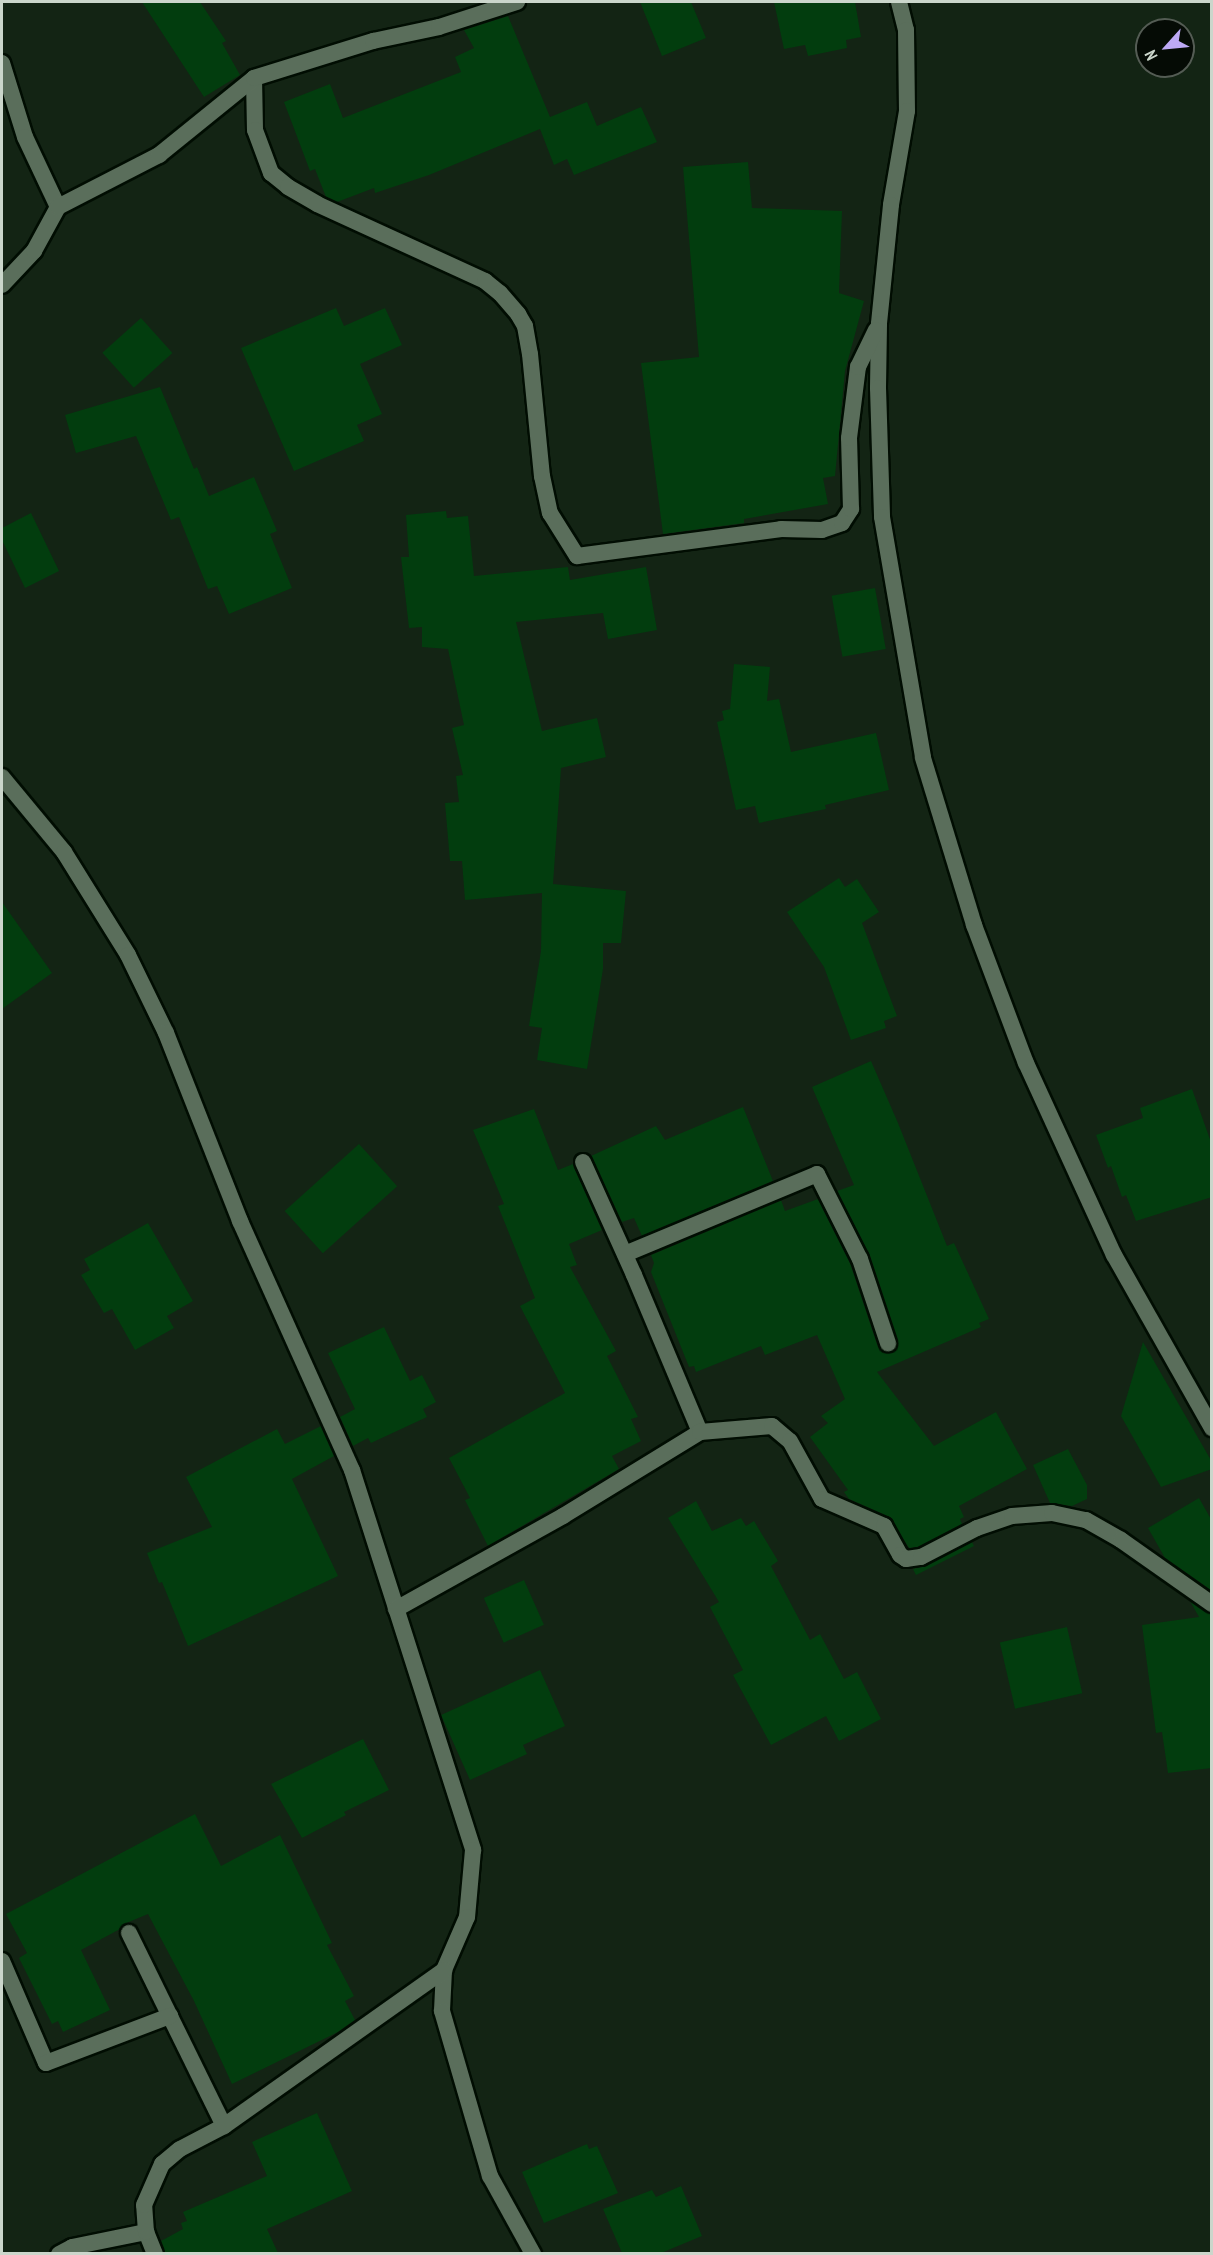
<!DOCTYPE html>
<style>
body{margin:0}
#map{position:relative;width:1213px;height:2255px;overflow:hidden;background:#132414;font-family:"PT Sans Narrow",sans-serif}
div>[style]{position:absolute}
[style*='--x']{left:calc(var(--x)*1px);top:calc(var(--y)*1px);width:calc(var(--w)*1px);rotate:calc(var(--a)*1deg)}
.building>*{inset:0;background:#023d0e;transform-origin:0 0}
.roads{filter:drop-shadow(2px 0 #010d02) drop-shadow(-2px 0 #010d02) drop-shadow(0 2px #010d02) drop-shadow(0 -2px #010d02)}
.minor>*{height:16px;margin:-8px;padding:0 8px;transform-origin:8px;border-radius:8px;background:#5a6e5b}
span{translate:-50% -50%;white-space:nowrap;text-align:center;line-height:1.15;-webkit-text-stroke:6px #050b05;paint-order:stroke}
.frame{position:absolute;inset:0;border:3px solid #cbd6cb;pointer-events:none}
.north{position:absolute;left:1135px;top:18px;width:60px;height:60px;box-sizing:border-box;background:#050b05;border:2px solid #545c54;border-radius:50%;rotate:243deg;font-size:16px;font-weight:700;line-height:24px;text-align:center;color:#cbd6cb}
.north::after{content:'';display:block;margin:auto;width:21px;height:27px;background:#bda9f5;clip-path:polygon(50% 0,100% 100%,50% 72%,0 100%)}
</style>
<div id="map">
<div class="building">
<div style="clip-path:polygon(142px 2px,200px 2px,226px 41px,222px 43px,240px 75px,204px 97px)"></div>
<div style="clip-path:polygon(640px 2px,691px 2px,706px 38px,662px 56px)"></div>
<div style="clip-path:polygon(774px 2px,855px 2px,861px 37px,846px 40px,847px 48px,808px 56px,805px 45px,784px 49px)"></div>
<div style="clip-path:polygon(508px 16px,550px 117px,587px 102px,597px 126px,641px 107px,657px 142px,574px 175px,567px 159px,554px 165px,540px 129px,429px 175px,375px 193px,374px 188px,337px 202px,326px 197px,315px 169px,310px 171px,284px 102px,330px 84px,343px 118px,461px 72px,455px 57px,474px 48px,464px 30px)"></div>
<div style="clip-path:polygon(748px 162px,752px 208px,842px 211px,839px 293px,864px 301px,845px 371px,835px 476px,823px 478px,828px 504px,744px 519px,744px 523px,663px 534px,641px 363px,699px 357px,683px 167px)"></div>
<div style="clip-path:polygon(336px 308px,344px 326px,385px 308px,402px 345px,360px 364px,382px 414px,357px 425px,364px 441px,294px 471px,241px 348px)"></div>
<div style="left:141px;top:318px;width:47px;height:52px;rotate:48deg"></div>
<div style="clip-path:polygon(160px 387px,194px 469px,197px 467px,209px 496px,254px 477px,277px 531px,270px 534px,292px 588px,229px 614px,217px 586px,208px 589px,179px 517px,171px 520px,136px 436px,76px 453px,65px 415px)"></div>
<div style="clip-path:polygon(446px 511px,447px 518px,468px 516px,474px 576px,568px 567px,570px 580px,646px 567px,657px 630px,608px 639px,603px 613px,516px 622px,542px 731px,597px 718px,606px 757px,561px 768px,553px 884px,626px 891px,621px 943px,603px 943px,603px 969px,587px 1069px,537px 1060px,542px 1028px,529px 1026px,541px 951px,542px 893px,465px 900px,462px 861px,450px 861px,445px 803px,459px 802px,456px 776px,463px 775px,452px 728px,464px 725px,448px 649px,422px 647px,422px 627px,409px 628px,401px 557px,409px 557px,406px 515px)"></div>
<div style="clip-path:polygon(31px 513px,59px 571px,25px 588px,2px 540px,2px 528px)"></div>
<div style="left:875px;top:588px;width:62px;height:44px;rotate:80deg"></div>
<div style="clip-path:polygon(734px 664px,770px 667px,767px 701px,779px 699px,791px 752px,876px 733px,889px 790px,825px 805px,826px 809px,759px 823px,755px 806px,736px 810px,717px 722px,724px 720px,722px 711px,730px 709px)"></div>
<div style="clip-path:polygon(839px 878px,845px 887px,857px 879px,879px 912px,862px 923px,897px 1016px,884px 1021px,886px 1028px,851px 1040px,824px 967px,787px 912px)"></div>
<div style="clip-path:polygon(2px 902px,52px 973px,2px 1009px)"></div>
<div style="clip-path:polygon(871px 1061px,898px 1123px,947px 1246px,954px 1243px,989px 1319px,979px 1323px,981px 1327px,877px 1372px,934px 1446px,996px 1412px,1027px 1469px,959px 1506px,964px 1517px,960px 1519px,962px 1524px,918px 1547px,909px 1548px,889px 1517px,849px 1499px,844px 1492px,848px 1490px,810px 1437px,828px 1423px,821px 1416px,845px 1399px,817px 1335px,765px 1355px,761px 1346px,696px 1372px,694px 1366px,689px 1367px,651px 1272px,654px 1263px,651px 1255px,781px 1200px,785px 1211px,818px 1199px,850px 1263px,878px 1347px,886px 1353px,895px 1350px,898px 1340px,870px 1256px,837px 1191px,854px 1185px,812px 1087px)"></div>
<div style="clip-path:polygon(1192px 1089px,1212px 1145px,1212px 1197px,1136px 1221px,1126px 1195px,1122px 1197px,1111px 1166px,1108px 1168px,1096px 1135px,1143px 1118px,1140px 1108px)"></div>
<div style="clip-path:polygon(743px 1107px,773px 1181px,642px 1236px,634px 1218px,622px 1222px,591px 1156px,656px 1126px,665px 1140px)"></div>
<div style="clip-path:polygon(534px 1109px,558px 1170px,573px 1164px,602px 1230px,569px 1244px,577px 1265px,570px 1267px,616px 1351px,607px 1356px,638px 1417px,631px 1419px,641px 1441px,612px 1456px,619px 1469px,488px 1546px,465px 1500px,470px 1498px,449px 1458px,565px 1393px,520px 1306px,535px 1298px,498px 1206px,504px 1204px,473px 1130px)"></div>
<div style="left:359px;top:1144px;width:57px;height:100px;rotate:48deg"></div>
<div style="clip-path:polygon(148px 1223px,193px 1301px,167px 1316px,174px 1328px,135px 1350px,112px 1309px,104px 1313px,81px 1275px,90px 1270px,84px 1259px)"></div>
<div style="clip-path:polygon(384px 1327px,410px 1381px,422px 1375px,436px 1402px,423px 1409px,427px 1417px,371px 1443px,368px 1438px,353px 1446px,340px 1417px,355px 1409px,328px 1353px)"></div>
<div style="clip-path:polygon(1143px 1342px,1212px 1462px,1212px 1469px,1161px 1487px,1121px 1416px)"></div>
<div style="clip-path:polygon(321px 1426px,334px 1456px,292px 1479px,338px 1576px,188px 1646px,162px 1582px,159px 1583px,147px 1553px,212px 1527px,186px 1477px,277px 1429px,285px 1444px)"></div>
<div style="clip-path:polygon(1068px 1449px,1087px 1485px,1087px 1499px,1072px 1506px,1050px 1503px,1033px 1465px)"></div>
<div style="clip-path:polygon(1199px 1498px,1212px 1521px,1212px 1591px,1165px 1558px,1148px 1528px)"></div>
<div style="clip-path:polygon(696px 1501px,712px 1531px,741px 1518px,746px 1526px,754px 1521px,778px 1561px,771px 1566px,810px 1640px,820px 1634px,844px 1679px,857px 1672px,881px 1719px,839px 1741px,826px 1716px,771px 1745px,733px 1675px,743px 1670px,710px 1607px,719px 1602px,668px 1518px)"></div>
<div style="clip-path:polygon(972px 1542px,974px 1546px,916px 1575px,913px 1569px,926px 1566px)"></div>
<div style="left:524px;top:1580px;width:49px;height:44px;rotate:66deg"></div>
<div style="clip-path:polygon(1190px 1601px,1212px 1614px,1212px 1768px,1168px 1773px,1162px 1732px,1156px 1733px,1142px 1625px,1199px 1617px)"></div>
<div style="left:1067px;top:1627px;width:68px;height:69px;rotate:77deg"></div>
<div style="clip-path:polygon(540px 1670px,565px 1726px,523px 1745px,527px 1754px,470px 1780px,441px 1715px)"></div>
<div style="clip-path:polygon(363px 1739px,389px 1790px,344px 1812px,346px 1815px,302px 1838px,271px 1784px)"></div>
<div style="clip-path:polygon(195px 1814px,221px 1866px,280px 1835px,332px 1943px,327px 1945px,354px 1996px,345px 2001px,355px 2020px,338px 2032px,232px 2084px,194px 2001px,148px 1914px,124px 1924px,120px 1929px,81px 1950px,110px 2010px,63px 2032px,58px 2021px,52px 2024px,19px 1958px,27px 1953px,6px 1914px)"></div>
<div style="clip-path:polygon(317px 2113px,352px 2191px,267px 2229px,278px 2253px,165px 2253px,161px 2241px,183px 2229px,181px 2223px,187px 2221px,183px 2212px,267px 2176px,252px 2142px)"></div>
<div style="clip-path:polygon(587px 2144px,589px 2149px,597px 2146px,618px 2193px,544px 2223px,522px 2172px)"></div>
<div style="clip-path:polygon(681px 2186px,702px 2236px,661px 2253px,622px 2253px,603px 2209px,652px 2190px,656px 2197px)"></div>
</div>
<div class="roads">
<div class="minor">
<div style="--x:899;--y:2;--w:29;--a:76"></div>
<div style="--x:906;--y:30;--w:81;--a:89.3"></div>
<div style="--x:907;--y:111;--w:95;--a:99.7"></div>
<div style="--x:891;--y:205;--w:120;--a:95.8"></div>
<div style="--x:879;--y:324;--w:64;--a:90.9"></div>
<div style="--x:878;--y:388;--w:129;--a:88.2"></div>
<div style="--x:882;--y:517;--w:244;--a:80.3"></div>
<div style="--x:923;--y:758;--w:175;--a:73"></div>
<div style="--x:974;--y:925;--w:147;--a:69.4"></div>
<div style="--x:1026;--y:1063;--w:211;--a:65.4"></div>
<div style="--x:1114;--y:1255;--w:199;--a:60.5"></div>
<div style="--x:2;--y:63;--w:77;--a:72.7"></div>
<div style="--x:25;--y:137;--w:77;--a:64.8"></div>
<div style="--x:254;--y:78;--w:52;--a:88.9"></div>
<div style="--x:255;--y:130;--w:46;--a:69.6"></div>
<div style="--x:271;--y:173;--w:22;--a:39"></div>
<div style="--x:288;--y:187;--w:34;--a:30"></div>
<div style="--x:317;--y:204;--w:185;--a:24.6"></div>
<div style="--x:485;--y:281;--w:19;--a:39"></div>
<div style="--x:500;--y:293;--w:28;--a:49"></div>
<div style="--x:518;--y:314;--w:14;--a:60"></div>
<div style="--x:525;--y:326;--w:28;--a:80"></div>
<div style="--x:530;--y:354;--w:123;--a:84.4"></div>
<div style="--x:542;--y:476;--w:38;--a:78"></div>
<div style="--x:550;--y:513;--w:51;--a:57.9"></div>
<div style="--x:577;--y:556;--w:206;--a:-7.5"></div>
<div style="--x:781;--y:529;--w:41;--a:1.4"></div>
<div style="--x:822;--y:530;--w:21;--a:-19"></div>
<div style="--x:842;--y:523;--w:17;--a:-57"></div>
<div style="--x:851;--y:509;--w:71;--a:-91.6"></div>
<div style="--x:849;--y:438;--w:72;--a:-82.8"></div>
<div style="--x:858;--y:367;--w:41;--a:-64.1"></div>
<div style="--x:2;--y:285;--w:47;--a:-46.7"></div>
<div style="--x:34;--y:251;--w:50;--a:-61.4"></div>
<div style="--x:58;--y:207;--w:114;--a:-27.2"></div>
<div style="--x:159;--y:155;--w:122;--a:-39"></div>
<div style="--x:254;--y:78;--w:125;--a:-17.3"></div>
<div style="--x:373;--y:41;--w:67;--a:-12"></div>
<div style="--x:439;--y:27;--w:82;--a:-17.8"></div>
<div style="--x:2;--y:777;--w:97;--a:50.4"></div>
<div style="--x:64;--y:852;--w:121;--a:58.1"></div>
<div style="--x:128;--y:955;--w:87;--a:64"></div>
<div style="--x:166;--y:1033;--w:202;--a:68.5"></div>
<div style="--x:240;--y:1221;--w:273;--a:65.8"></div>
<div style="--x:352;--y:1470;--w:399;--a:72.3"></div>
<div style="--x:473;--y:1850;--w:67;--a:95.1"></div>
<div style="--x:467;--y:1917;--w:58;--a:113.5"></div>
<div style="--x:444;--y:1970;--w:41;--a:92.8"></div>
<div style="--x:442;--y:2011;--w:172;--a:73.8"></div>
<div style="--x:490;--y:2176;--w:89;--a:61.1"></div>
<div style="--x:583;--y:1162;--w:124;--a:65.7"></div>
<div style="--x:634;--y:1275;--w:170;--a:67.2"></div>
<div style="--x:625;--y:1254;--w:208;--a:-22.6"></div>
<div style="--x:817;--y:1174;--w:95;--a:63.2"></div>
<div style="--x:860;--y:1259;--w:89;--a:71.6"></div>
<div style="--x:396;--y:1609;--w:191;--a:-29.1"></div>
<div style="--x:563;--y:1516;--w:161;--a:-31.5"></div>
<div style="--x:700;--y:1432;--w:72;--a:-4.8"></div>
<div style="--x:772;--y:1426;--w:23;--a:40"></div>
<div style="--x:790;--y:1441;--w:66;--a:61.1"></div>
<div style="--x:822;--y:1499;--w:68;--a:23.5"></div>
<div style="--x:884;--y:1526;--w:33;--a:61"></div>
<div style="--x:900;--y:1555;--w:7;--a:34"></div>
<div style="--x:906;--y:1559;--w:15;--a:-8"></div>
<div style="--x:921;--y:1557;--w:63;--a:-27.4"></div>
<div style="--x:977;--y:1528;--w:37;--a:-19"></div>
<div style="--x:1012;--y:1516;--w:40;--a:-4.3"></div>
<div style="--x:1052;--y:1513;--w:35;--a:12"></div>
<div style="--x:1086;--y:1520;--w:40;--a:29.7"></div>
<div style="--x:1121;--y:1540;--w:111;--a:35.1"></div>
<div style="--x:129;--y:1933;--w:215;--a:63.8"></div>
<div style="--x:2;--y:1961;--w:111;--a:66.7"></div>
<div style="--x:46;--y:2063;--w:133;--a:-20.8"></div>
<div style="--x:59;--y:2254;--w:15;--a:-28"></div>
<div style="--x:72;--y:2247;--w:76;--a:-11.5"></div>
<div style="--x:155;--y:2254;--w:24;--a:-112"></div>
<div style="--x:146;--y:2232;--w:27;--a:-94"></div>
<div style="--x:144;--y:2205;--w:45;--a:-66.3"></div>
<div style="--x:162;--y:2164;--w:23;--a:-40"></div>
<div style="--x:180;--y:2149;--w:50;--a:-27.6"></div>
<div style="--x:224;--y:2126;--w:270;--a:-35.3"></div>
</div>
</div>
<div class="frame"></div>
<div class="north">N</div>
</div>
